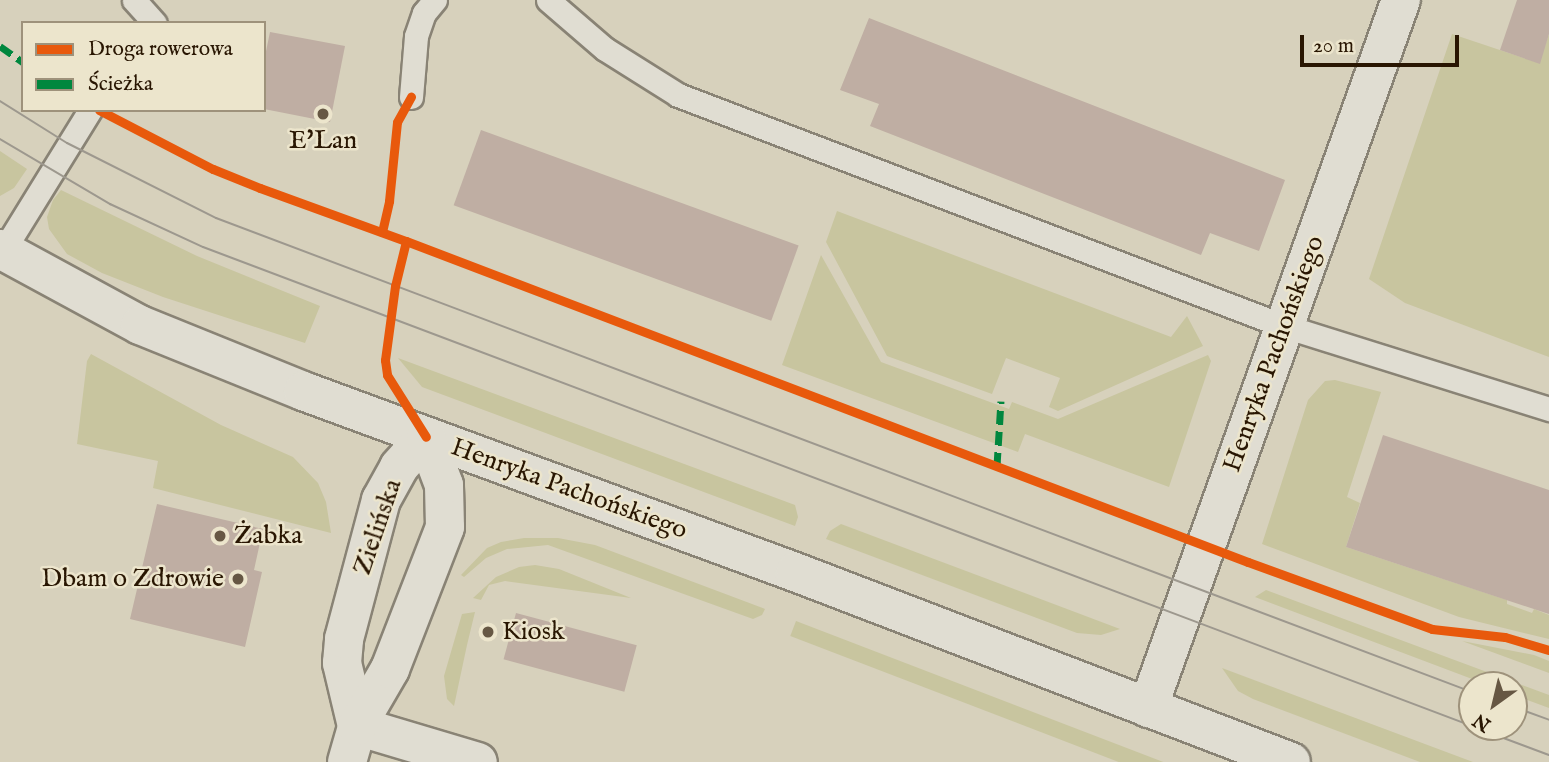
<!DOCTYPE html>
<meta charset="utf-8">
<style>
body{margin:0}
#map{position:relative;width:1549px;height:762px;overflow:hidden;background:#d7d1bc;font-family:"IM FELL English",serif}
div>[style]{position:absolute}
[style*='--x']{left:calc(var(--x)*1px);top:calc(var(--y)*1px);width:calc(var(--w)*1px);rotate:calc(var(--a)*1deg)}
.green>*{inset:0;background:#c8c59f;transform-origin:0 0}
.building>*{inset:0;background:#bfaea3;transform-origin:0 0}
.roads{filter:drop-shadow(2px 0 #898375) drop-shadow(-2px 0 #898375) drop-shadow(0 2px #898375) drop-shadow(0 -2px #898375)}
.service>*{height:23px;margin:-11.5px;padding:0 11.5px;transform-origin:11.5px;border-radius:11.5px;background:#e0ddd2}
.minor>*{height:38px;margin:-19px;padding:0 19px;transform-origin:19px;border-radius:19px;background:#e0ddd2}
.tertiary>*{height:38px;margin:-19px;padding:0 19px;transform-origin:19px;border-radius:19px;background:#e0ddd2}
.tram>*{height:2px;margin:-1px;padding:0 1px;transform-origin:1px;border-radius:1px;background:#9d988e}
.quiet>*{height:7px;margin-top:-3.5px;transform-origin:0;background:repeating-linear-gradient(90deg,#00873e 0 14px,transparent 0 21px)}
.cycleway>*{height:9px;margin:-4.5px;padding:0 4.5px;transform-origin:4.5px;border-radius:4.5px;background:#e8590c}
.dots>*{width:19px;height:19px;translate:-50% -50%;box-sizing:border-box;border:4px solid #ece5cc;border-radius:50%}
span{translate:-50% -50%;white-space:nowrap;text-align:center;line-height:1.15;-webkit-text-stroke:5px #ece5cc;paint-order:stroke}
.poi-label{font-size:26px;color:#291602}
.left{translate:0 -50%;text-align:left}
.right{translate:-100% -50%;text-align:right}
.street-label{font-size:26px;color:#291602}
.legend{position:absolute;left:21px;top:21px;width:245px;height:91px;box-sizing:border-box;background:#ece5cc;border:2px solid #9e927b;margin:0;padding:9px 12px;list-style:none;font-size:21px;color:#291602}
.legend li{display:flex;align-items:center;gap:14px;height:35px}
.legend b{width:35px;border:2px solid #9e927b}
.north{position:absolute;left:1458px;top:671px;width:70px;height:70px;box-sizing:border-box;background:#ece5cc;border:2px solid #9e927b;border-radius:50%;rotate:214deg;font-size:19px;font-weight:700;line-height:28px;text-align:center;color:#291602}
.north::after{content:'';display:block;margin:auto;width:24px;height:32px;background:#665743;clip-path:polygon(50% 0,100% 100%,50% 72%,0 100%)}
.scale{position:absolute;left:1300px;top:35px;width:159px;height:32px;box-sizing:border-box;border:4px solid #291602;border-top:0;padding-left:9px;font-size:21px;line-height:24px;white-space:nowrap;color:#291602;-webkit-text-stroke:5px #ece5cc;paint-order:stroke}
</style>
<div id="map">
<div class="green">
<div style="clip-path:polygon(1452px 34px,1539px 63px,1549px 34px,1549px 357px,1405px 303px,1369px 279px)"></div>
<div style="clip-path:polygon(0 151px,27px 169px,14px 188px,0 196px)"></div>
<div style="clip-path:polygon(61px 190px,197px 256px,320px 306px,305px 343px,163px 297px,102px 273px,67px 254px,49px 229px,47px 217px,53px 200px)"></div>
<div style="clip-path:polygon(837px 211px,1171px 337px,1187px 316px,1203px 346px,1058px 411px,1049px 407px,1060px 378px,1006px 358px,992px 394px,887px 356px,826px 242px)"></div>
<div style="clip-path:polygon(821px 255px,881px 362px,1009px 409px,1012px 402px,1058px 419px,1208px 355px,1211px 361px,1169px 487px,1025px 434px,1018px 452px,782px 365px)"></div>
<div style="clip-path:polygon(91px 354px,221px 425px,293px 457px,318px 483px,326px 502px,331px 533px,153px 488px,158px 461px,77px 444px,87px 361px)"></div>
<div style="clip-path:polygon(398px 358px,795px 505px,798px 517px,795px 526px,422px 387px)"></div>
<div style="clip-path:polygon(1335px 380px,1381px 392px,1347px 497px,1360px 503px,1346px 547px,1507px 600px,1507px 604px,1532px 613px,1534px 609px,1549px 615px,1549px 639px,1459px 617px,1262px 544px,1308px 400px,1325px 381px)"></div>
<div style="clip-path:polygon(841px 524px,1120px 629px,1101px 635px,1077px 633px,826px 539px,830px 531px)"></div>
<div style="clip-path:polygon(524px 538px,558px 538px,595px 545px,765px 609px,762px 615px,753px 619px,548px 545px,507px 549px,486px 558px,464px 577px,461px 575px,487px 548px,501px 542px)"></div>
<div style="clip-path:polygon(535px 565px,559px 569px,631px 598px,505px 581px,489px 585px,481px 600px,473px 598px,496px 577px,519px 567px)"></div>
<div style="clip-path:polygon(1266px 590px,1549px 695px,1549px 708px,1514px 695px,1514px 685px,1488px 685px,1255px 597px)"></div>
<div style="clip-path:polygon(475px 612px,467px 645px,454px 706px,447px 699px,444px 676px,462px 614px)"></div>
<div style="left:796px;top:621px;width:401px;height:16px;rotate:21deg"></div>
<div style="clip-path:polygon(1462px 641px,1534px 655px,1549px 661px,1549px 673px)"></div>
<div style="clip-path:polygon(1222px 668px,1473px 762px,1420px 762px,1253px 699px,1238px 691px)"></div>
</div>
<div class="building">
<div style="clip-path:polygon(1517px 0,1549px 0,1549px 34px,1540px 64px,1500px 50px)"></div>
<div style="clip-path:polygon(869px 18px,1285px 180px,1259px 251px,1210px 233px,1201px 255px,870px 126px,879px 104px,840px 90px)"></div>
<div style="clip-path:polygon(270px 32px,345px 46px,330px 122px,264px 109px,264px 61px)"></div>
<div style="left:481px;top:130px;width:338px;height:80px;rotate:20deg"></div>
<div style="clip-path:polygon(1383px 435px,1549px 490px,1549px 614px,1346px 547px)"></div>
<div style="clip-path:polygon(157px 504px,263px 529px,254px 570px,262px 572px,245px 647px,130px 619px)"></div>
<div style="left:516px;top:613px;width:125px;height:48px;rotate:15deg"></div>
</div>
<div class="roads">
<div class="service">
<div style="--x:134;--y:0;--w:31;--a:48"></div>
<div style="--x:548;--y:0;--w:75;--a:40.7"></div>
<div style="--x:605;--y:49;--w:86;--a:32.2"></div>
<div style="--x:678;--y:95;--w:649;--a:20.87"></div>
<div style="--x:1284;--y:326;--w:278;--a:17.4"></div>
<div style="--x:411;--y:97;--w:61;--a:-85.3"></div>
<div style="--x:416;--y:36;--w:24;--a:-71"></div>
<div style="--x:424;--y:13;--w:17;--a:-50"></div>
<div style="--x:3;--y:251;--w:166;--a:-58.3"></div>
</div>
<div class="minor">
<div style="--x:1148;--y:708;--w:752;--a:-70.34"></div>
<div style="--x:357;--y:726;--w:126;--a:16.6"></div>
</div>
<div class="tertiary">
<div style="--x:0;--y:249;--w:159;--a:28.5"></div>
<div style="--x:140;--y:325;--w:176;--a:22"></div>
<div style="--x:303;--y:391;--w:524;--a:20.2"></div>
<div style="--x:795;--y:572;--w:531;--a:20.96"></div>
<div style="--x:357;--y:726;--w:65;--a:-103.4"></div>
<div style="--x:342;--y:663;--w:24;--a:-85"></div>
<div style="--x:344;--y:639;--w:144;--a:-75.1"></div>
<div style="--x:381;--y:500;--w:38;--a:-61"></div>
<div style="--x:399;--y:467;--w:40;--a:-48"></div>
<div style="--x:347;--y:762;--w:37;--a:-74"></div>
<div style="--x:357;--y:726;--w:66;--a:-59.9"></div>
<div style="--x:390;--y:669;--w:152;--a:-68.8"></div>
<div style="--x:445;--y:527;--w:42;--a:-91.4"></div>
<div style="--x:444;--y:485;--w:51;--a:-110.6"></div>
</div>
</div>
<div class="tram">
<div style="--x:0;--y:101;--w:79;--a:32.1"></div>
<div style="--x:67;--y:143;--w:167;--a:26.7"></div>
<div style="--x:216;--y:218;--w:1342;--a:20.68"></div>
<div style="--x:0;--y:139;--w:128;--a:30.6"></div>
<div style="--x:110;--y:204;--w:102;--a:24.8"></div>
<div style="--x:203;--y:247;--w:1356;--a:20.68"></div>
<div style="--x:1514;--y:707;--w:37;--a:20"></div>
<div style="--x:1474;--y:727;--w:80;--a:20.5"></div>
</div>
<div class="quiet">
<div style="--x:0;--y:46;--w:28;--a:35"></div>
<div style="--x:997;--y:466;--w:65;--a:-86.5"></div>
</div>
<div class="cycleway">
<div style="--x:99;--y:110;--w:128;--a:27.4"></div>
<div style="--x:213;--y:169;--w:51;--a:22"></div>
<div style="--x:260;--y:188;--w:155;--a:20"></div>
<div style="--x:406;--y:241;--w:901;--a:20.87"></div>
<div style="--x:1248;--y:562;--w:196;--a:20"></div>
<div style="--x:1432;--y:629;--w:73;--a:6.3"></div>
<div style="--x:1505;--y:637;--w:46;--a:16.5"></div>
<div style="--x:382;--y:232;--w:32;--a:-77"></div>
<div style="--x:389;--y:201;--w:79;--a:-84.2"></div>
<div style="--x:397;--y:122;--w:29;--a:-61"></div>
<div style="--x:406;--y:241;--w:46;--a:103.7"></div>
<div style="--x:395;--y:286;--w:75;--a:97.7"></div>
<div style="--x:385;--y:360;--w:15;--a:82"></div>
<div style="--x:387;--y:375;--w:73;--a:57.8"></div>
</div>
<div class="dots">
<div style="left:323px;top:114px;background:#665743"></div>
<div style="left:220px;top:536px;background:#665743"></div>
<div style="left:238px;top:579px;background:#665743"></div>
<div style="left:488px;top:632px;background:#665743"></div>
</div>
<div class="poi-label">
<span style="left:323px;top:141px">E'Lan</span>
<span class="left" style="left:234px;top:536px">Żabka</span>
<span class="right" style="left:224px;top:579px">Dbam o Zdrowie</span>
<span class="left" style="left:502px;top:632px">Kiosk</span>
</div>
<div class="street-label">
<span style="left:1274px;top:354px;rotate:-70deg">Henryka Pachońskiego</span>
<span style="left:569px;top:489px;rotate:20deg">Henryka Pachońskiego</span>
<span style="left:378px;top:527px;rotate:-71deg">Zielińska</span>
</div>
<ul class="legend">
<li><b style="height:9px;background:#e8590c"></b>Droga rowerowa</li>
<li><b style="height:9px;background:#00873e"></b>Ścieżka</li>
</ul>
<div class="north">N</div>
<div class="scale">20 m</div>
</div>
